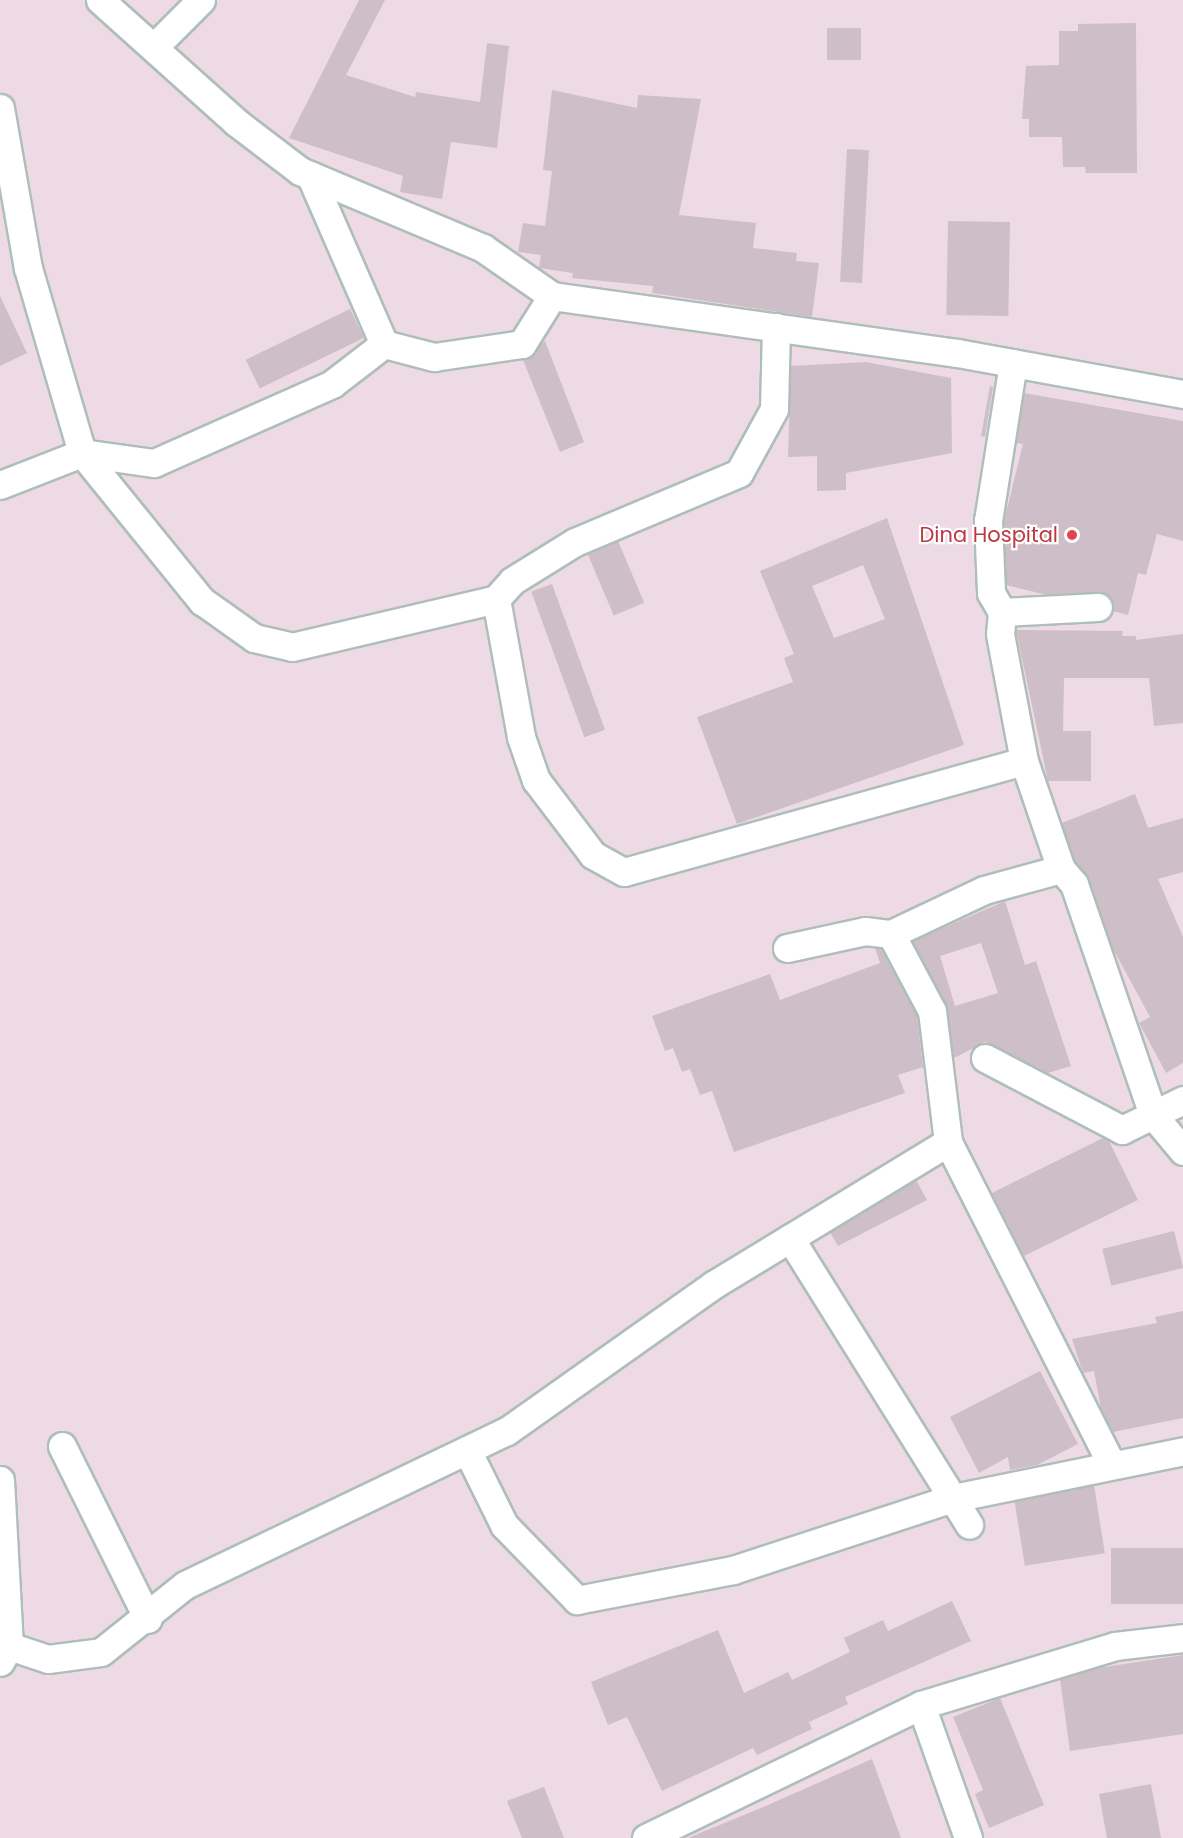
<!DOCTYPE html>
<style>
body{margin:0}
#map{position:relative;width:1183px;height:1838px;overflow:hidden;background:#eddae4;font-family:Poppins,sans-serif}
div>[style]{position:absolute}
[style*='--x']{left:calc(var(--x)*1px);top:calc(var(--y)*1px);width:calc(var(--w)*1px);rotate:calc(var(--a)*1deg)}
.building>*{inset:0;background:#cebec7;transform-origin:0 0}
.roads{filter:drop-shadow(2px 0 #aebeb9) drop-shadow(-2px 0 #aebeb9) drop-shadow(0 2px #aebeb9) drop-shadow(0 -2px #aebeb9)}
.minor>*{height:27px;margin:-13.5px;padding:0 13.5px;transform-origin:13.5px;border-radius:13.5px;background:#fff}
.dots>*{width:16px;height:16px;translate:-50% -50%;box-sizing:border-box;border:3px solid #fff;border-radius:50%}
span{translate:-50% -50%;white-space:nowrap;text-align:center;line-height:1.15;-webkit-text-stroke:4.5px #fff;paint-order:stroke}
.health-label{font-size:21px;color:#be3a42}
.right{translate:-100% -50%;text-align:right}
</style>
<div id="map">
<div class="building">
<div style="clip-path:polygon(359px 0,385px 0,346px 75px,415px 97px,416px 92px,480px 102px,487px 43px,509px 46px,497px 148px,451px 142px,442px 199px,400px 192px,403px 176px,289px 138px)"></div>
<div style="clip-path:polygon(1136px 23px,1137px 173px,1086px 173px,1085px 167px,1063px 167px,1062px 137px,1029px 137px,1029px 119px,1022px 119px,1026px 66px,1059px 65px,1059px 31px,1078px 31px,1078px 24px)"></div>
<div style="left:827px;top:28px;width:34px;height:32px"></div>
<div style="clip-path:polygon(552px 90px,637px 108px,638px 95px,701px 99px,679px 215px,756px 223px,753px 248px,797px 253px,796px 261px,819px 263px,812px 317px,652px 293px,653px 286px,572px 278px,573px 273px,539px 268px,541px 255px,518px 252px,523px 223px,545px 226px,552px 171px,543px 170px)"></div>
<div style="left:847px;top:149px;width:22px;height:133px;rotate:3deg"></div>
<div style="left:948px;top:221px;width:62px;height:94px;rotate:1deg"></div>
<div style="clip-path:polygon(0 296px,27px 353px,0 366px)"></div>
<div style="left:350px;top:309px;width:32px;height:116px;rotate:64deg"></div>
<div style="clip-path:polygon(545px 341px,584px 442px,560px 452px,523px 360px)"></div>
<div style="clip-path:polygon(866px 362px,951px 378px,952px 453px,846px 473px,846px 490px,817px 491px,817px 456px,788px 457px,791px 366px)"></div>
<div style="clip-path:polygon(990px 386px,993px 387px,985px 437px,981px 436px)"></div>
<div style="clip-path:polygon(1024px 393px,1183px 421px,1183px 541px,1157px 534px,1146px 575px,1138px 573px,1128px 615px,1113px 611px,1111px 599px,1105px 593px,1043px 594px,1006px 585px,1004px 521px,1023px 444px,1016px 443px)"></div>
<div style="clip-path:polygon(evenodd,887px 518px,964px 745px,737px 824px,697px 717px,793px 682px,784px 658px,794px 654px,760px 571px,887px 518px,863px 565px,885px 619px,834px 638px,812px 586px,863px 565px)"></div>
<div style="left:618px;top:541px;width:67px;height:33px;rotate:67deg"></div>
<div style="left:552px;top:584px;width:155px;height:22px;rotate:70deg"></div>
<div style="clip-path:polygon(1016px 630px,1123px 631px,1122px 636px,1136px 636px,1136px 640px,1183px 634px,1183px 723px,1154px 726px,1149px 678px,1064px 678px,1063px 731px,1091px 731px,1091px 781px,1048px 781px)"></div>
<div style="clip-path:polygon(1135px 794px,1148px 828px,1183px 818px,1183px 872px,1158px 879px,1183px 937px,1183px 1063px,1166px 1073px,1139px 1023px,1150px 1017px,1112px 947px,1089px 879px,1075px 861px,1062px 823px)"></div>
<div style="clip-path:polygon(evenodd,1005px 901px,1025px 965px,1036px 961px,1071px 1066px,1048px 1073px,985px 1042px,954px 1058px,946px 1004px,913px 941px,1005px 901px,981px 943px,998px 993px,955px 1006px,940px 956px,981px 943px)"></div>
<div style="clip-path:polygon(875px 948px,881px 949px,917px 1016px,923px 1067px,898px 1075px,905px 1093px,734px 1152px,712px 1091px,700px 1095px,690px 1069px,682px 1072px,673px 1048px,665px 1051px,652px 1016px,770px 974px,780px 1000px,880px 963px)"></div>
<div style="clip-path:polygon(1103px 1138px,1109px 1141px,1138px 1200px,1024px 1256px,992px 1193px)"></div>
<div style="clip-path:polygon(916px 1180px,927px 1200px,838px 1246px,830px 1232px)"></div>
<div style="left:1174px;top:1231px;width:38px;height:74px;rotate:76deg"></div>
<div style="clip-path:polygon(1183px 1311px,1183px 1418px,1113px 1432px,1101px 1409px,1094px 1371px,1083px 1373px,1072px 1339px,1157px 1323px,1155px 1317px)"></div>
<div style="clip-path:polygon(1040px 1371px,1078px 1444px,1037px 1465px,1010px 1470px,1008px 1457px,979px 1473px,950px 1417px)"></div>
<div style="left:1094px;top:1485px;width:69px;height:81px;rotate:81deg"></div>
<div style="left:1183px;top:1548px;width:56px;height:72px;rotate:90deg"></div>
<div style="clip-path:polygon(952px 1601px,971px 1641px,845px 1697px,848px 1704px,809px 1722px,812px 1729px,757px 1755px,753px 1748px,662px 1791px,627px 1717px,608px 1725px,591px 1682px,718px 1630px,744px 1693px,788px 1672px,792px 1680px,850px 1652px,844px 1638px,883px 1620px,888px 1631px)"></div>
<div style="clip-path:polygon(1183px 1655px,1183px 1734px,1070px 1751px,1060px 1679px,1098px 1668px)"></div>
<div style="clip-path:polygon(1000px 1698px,1044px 1805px,989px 1828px,975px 1794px,983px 1790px,953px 1717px)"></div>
<div style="clip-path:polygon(872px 1759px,901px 1838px,688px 1838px,768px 1805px)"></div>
<div style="clip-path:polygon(1151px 1784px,1161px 1838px,1107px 1838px,1099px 1794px)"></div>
<div style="clip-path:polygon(544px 1787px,564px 1838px,522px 1838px,507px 1801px)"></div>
</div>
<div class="roads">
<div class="minor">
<div style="--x:100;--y:0;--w:184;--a:41.9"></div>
<div style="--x:237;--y:123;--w:79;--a:37.3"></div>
<div style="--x:300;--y:171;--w:199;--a:22.8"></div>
<div style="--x:483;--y:248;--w:84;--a:34.8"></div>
<div style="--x:552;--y:296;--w:409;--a:8"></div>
<div style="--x:957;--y:353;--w:230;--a:10.3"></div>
<div style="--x:155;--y:46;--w:65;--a:-45"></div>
<div style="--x:0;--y:108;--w:162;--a:80.1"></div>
<div style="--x:28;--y:268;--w:193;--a:73.7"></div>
<div style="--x:82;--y:453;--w:191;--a:51"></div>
<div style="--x:202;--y:601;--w:64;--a:35.4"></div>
<div style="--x:254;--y:638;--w:39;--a:13"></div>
<div style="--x:292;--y:647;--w:210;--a:-13.2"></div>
<div style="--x:496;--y:599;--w:24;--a:-48"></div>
<div style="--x:512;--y:581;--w:74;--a:-31.8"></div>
<div style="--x:575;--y:542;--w:178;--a:-22.8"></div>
<div style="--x:739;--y:473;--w:73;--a:-61.3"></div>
<div style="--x:774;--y:409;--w:82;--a:-88.6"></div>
<div style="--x:384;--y:344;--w:52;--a:14.6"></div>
<div style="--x:434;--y:357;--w:89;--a:-8.4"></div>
<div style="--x:522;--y:344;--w:57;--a:-58"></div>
<div style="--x:1013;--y:363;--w:159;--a:99"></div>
<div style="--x:988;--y:520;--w:73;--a:87.6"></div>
<div style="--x:991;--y:593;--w:22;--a:60"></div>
<div style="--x:1002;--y:612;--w:22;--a:95"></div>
<div style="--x:1000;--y:634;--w:129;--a:79.3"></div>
<div style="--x:1024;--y:761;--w:114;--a:71.1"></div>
<div style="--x:1061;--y:869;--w:20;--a:49"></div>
<div style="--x:1074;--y:884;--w:244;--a:71.1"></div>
<div style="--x:1153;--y:1115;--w:47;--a:50.2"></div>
<div style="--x:0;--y:485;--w:88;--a:-21.3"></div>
<div style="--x:82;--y:453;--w:73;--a:7.9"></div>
<div style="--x:154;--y:463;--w:195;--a:-23.9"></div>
<div style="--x:332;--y:384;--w:66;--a:-37.6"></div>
<div style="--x:384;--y:344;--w:184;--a:-113.6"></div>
<div style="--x:496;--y:599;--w:140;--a:79.7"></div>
<div style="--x:521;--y:737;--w:46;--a:70.8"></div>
<div style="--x:536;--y:780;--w:94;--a:52.8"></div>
<div style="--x:593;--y:855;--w:35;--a:29"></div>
<div style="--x:624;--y:872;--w:415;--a:-15.5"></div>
<div style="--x:1002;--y:612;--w:96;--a:-3"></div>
<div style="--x:891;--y:934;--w:87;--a:62"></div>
<div style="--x:932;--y:1011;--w:132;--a:83"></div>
<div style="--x:948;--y:1142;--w:362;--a:63.1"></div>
<div style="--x:787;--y:948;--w:80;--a:-12.3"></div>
<div style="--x:865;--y:931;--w:26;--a:7"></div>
<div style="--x:891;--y:934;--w:103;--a:-25.3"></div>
<div style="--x:984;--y:890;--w:80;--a:-15.3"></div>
<div style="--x:985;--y:1058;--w:155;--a:27.7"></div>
<div style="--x:1122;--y:1130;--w:68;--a:-26.2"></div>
<div style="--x:790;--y:1238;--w:338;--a:58"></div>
<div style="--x:62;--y:1446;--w:193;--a:63.6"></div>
<div style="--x:467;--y:1450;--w:84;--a:63.7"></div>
<div style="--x:504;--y:1525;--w:105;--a:45.8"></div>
<div style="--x:577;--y:1600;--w:159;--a:-10.9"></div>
<div style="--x:733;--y:1570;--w:231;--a:-18.1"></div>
<div style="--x:953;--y:1498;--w:235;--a:-11.5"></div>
<div style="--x:0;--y:1480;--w:166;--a:86.9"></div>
<div style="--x:9;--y:1646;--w:18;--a:119"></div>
<div style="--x:9;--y:1646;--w:41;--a:18.4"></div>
<div style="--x:48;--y:1659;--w:53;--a:-7.5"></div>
<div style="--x:101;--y:1652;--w:107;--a:-38.6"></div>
<div style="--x:185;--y:1585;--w:357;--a:-25.6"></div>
<div style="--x:507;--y:1431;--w:252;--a:-35.3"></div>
<div style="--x:713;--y:1285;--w:275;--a:-31.3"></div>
<div style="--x:921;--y:1705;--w:141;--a:70.5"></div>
<div style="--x:646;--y:1838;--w:305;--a:-25.8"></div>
<div style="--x:921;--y:1705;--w:203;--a:-16.9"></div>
<div style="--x:1115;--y:1646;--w:68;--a:-6.7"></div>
</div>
</div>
<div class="dots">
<div style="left:1072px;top:535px;background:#e0444e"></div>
</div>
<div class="health-label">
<span class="right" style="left:1058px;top:535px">Dina Hospital</span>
</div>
</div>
